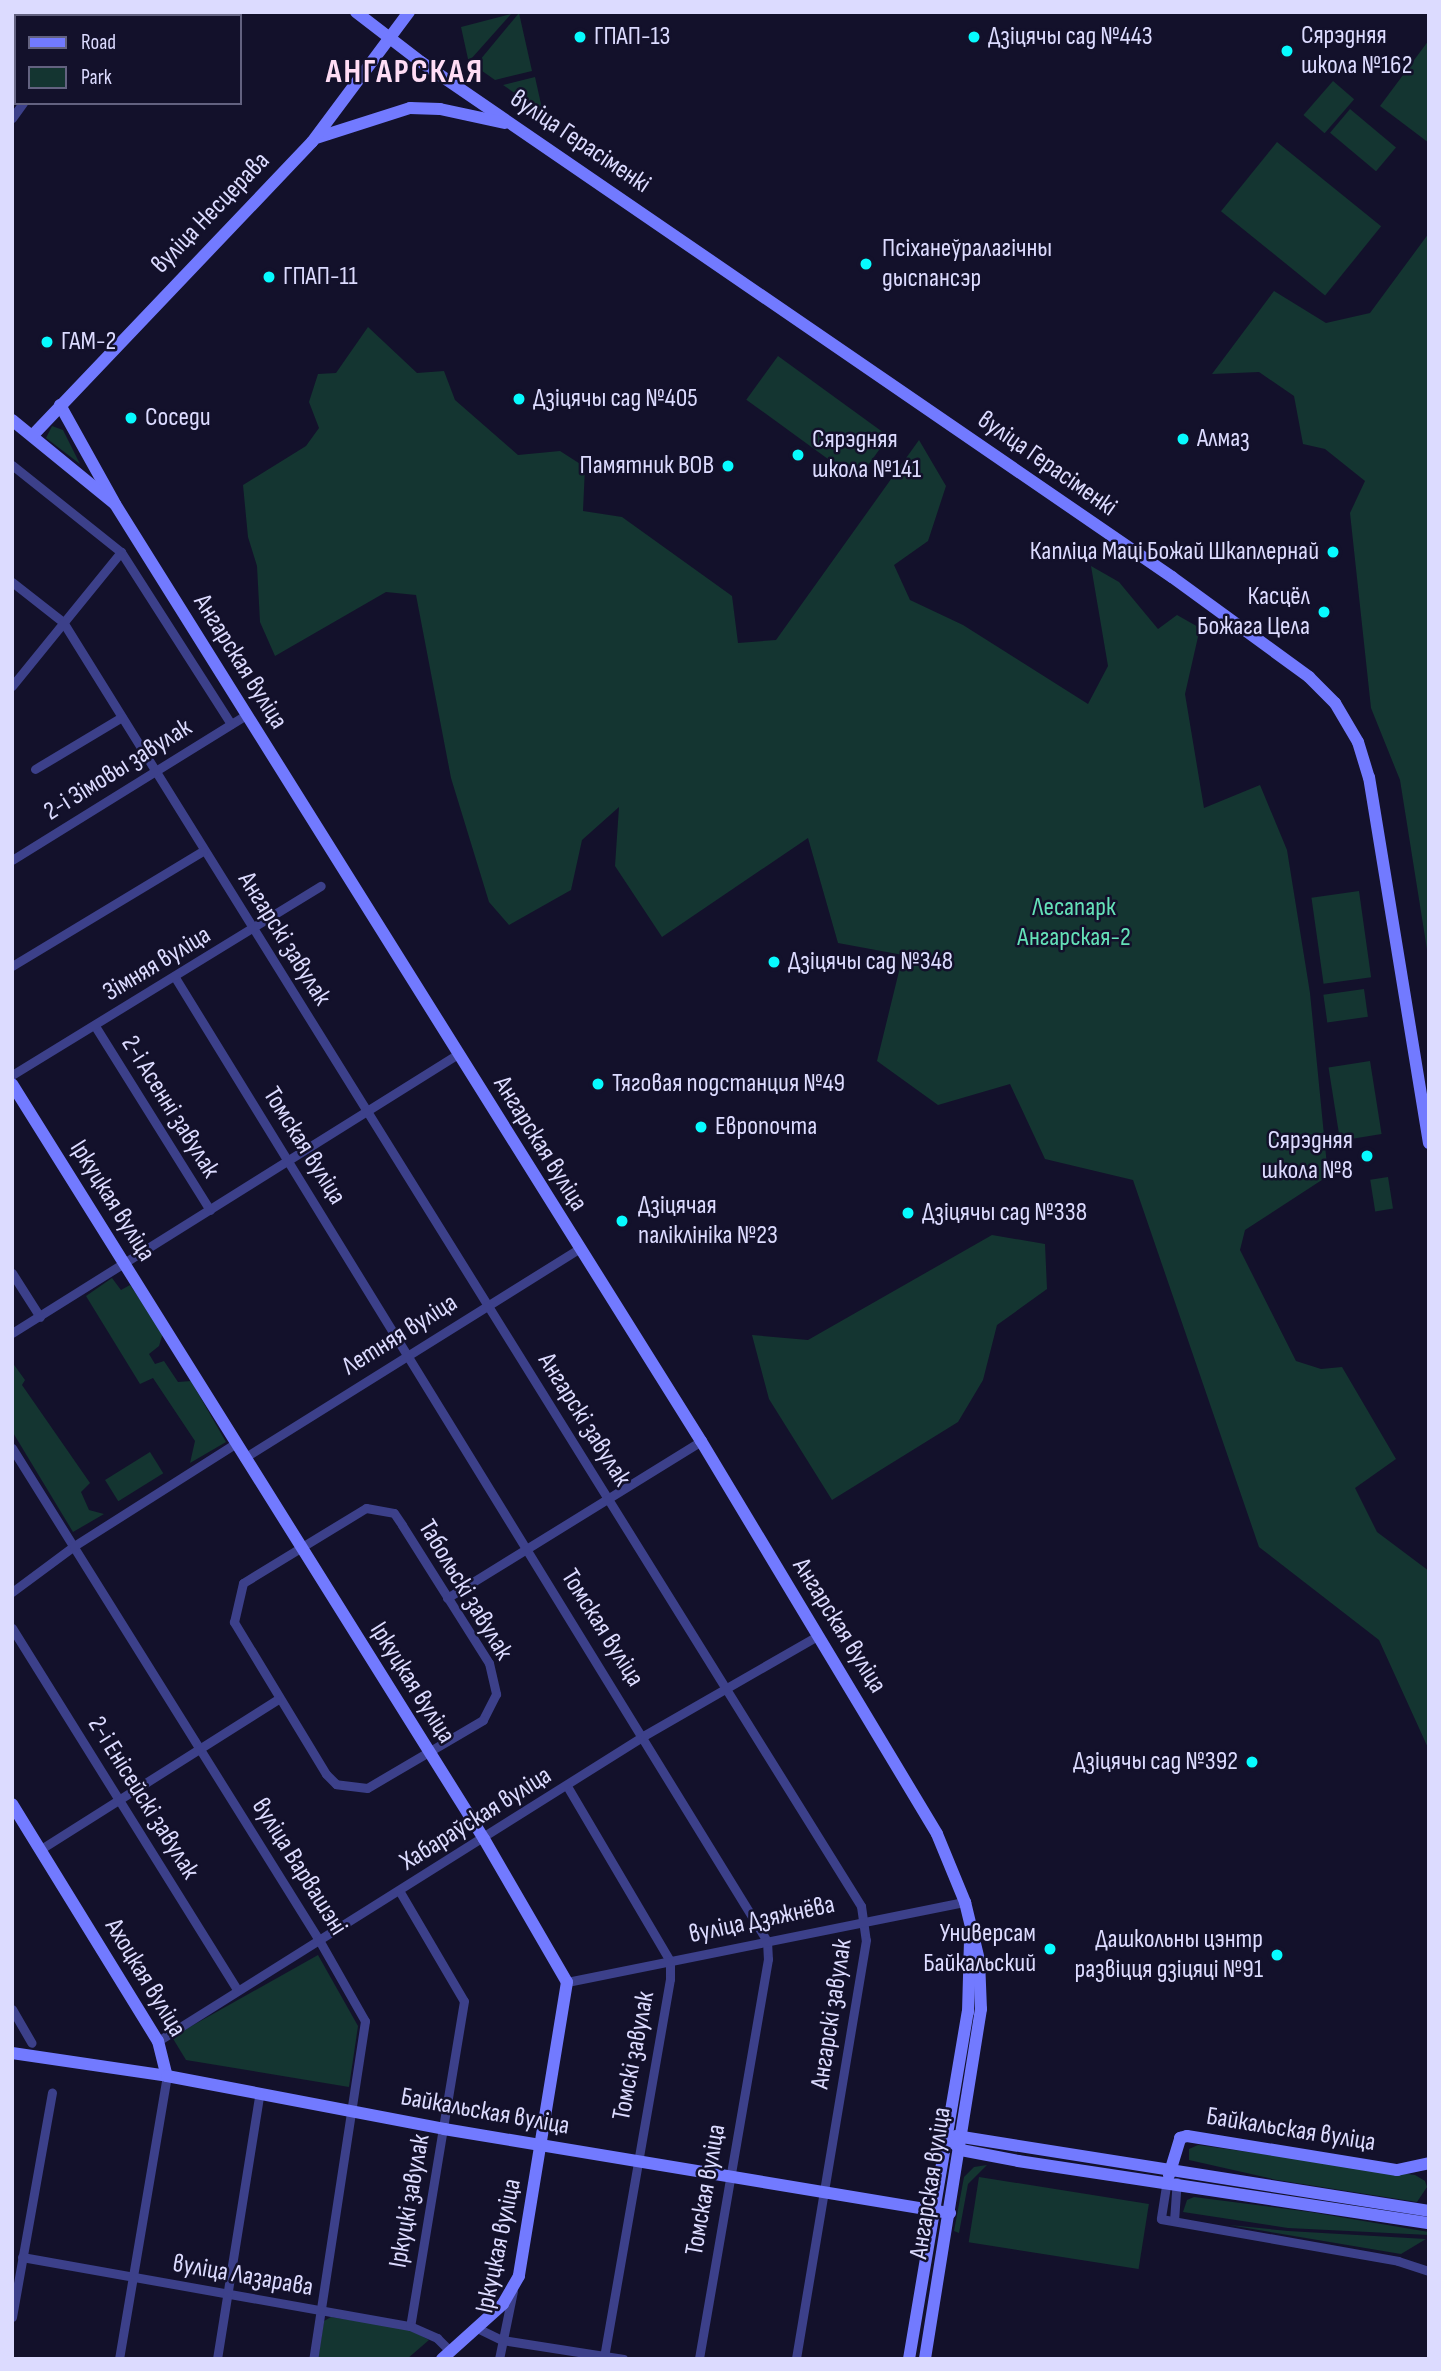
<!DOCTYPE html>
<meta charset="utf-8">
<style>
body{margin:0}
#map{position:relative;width:1441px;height:2371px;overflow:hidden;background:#13112b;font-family:"Sofia Sans Condensed",sans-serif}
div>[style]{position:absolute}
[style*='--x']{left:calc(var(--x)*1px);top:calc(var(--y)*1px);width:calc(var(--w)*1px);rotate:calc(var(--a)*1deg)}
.green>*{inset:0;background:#143531;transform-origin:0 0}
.street>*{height:9px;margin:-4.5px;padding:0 4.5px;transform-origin:4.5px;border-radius:4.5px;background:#3c408a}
.secondary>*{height:12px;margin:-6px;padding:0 6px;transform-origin:6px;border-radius:6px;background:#727aff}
.dots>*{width:19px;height:19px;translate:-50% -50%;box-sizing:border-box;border:4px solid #13112b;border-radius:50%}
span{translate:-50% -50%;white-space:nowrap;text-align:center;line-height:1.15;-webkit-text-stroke:5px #13112b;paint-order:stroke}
.poi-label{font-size:26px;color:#dcdbff}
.left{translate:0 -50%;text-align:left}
.right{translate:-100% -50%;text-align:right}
.street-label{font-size:26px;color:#dcdbff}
.park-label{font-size:26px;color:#64e1b8}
.district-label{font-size:33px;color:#ffddf5;font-weight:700;letter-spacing:2px}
.frame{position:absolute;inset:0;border:14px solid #dcdbff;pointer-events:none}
.legend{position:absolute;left:14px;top:14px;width:228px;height:91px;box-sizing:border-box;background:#13112b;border:2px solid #636280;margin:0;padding:9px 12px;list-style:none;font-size:21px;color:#dcdbff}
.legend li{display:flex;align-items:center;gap:14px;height:35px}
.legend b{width:35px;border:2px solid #636280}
</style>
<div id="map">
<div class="green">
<div style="clip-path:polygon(519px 13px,532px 71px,495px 80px,475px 66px)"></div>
<div style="clip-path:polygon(511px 14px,471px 59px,468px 59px,461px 27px)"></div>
<div style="clip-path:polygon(1429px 40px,1429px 143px,1380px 106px)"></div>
<div style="clip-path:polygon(535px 77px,541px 104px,539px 110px,503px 85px)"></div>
<div style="left:1333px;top:81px;width:28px;height:45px;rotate:41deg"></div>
<div style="left:1350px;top:109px;width:60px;height:31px;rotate:40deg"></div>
<div style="left:1277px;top:142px;width:134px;height:89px;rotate:39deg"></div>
<div style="clip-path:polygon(1429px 233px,1429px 962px,1400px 780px,1371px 708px,1350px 513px,1365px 481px,1325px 449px,1303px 444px,1294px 396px,1259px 372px,1212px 374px,1274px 291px,1326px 323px,1370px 313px)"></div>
<div style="clip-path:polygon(368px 327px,417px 373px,444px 371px,455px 400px,518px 455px,560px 451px,585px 467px,583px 511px,622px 517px,732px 596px,738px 643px,776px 640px,919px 440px,946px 486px,928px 541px,894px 565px,910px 600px,963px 625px,1088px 704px,1108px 666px,1091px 566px,1119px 582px,1158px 629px,1177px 615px,1200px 628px,1185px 694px,1204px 808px,1260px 785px,1287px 850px,1310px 993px,1328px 1176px,1245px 1230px,1240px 1250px,1296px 1361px,1321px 1369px,1342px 1367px,1396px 1459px,1355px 1488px,1377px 1532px,1429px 1571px,1429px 1750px,1379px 1640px,1259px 1547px,1133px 1180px,1045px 1159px,1010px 1084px,938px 1105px,877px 1061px,903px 955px,838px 943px,808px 838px,662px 937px,615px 866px,619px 807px,582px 840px,571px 890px,509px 925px,489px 902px,451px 778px,416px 595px,386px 592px,275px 656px,260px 622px,257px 566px,248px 537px,243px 485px,306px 446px,319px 428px,309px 402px,318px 374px,336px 373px)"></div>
<div style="left:778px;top:356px;width:137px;height:54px;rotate:36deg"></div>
<div style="clip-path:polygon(52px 426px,63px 430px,80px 464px,46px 438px)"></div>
<div style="left:1359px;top:891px;width:87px;height:48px;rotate:82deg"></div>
<div style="left:1364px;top:989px;width:28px;height:41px;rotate:82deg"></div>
<div style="left:1370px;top:1061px;width:74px;height:42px;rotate:81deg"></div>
<div style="left:1388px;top:1177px;width:32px;height:18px;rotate:81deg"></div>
<div style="clip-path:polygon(992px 1235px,1045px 1244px,1047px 1289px,997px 1325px,983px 1380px,958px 1422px,832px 1500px,769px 1399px,752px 1335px,808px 1340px)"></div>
<div style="clip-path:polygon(112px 1278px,121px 1290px,130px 1285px,163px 1333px,159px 1346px,149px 1354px,155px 1364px,164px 1361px,178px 1382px,191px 1381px,226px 1442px,190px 1463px,195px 1441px,153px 1378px,140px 1384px,86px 1296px)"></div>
<div style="clip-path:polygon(12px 1362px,25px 1380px,22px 1385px,90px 1483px,81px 1492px,89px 1510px,104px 1514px,73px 1532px,12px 1431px)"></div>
<div style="left:150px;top:1452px;width:25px;height:53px;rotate:58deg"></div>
<div style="clip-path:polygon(318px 1955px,358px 2026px,349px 2087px,186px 2060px,172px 2037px)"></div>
<div style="clip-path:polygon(1198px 2145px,1415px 2175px,1425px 2181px,1427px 2187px,1417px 2202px,1277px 2180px,1189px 2160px,1189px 2149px)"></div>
<div style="clip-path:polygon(987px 2165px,968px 2184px,959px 2233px,954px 2231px,964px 2177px,974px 2167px)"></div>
<div style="left:979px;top:2177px;width:172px;height:66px;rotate:9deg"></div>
<div style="clip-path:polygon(1194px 2197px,1310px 2212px,1429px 2232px,1429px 2235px,1288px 2228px,1183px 2212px,1187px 2200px)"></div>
<div style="clip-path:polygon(1229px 2225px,1288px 2231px,1426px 2239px,1401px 2254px)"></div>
<div style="clip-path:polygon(331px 2317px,409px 2329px,429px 2340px,407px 2359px,318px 2359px,324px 2321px)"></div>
</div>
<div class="street">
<div style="--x:83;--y:16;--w:4;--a:-63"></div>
<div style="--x:12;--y:118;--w:19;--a:-54"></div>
<div style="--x:12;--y:465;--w:139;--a:38.6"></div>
<div style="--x:121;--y:552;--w:204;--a:57.4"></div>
<div style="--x:12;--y:582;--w:65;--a:38.1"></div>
<div style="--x:63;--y:622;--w:1512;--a:58.14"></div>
<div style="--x:861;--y:1906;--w:34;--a:82"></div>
<div style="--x:866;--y:1940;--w:425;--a:99.5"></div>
<div style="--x:12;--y:686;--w:173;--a:-50.9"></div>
<div style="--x:35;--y:769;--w:101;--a:-30.9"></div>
<div style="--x:12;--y:860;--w:275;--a:-31.8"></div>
<div style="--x:12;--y:966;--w:223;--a:-31.1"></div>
<div style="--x:176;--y:979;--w:1129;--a:58.44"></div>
<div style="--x:767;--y:1941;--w:18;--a:87"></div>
<div style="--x:768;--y:1959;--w:406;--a:99.8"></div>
<div style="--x:95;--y:1026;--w:217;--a:58"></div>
<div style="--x:12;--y:1075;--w:362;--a:-31.5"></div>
<div style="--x:12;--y:1273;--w:52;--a:57.5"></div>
<div style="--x:12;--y:1333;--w:526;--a:-32.03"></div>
<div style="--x:12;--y:1448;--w:580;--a:58.04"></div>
<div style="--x:319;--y:1940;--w:93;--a:60.4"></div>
<div style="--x:365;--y:2021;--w:342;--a:98.7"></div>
<div style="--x:244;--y:1458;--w:394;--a:-32"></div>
<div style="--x:366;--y:1508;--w:28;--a:10"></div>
<div style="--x:394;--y:1513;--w:14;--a:56"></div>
<div style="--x:402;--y:1525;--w:163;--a:57.8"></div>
<div style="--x:489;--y:1663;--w:32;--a:77"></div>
<div style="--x:496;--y:1694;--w:29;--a:117"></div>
<div style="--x:483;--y:1720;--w:134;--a:149.6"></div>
<div style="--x:367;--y:1788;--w:31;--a:-173"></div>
<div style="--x:336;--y:1784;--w:14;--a:-135"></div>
<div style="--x:326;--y:1774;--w:178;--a:-121.2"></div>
<div style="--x:234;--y:1622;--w:40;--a:-77"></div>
<div style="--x:243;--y:1583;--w:144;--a:-31.4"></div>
<div style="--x:12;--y:1592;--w:77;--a:-36.6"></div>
<div style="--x:74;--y:1546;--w:191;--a:-32.4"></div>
<div style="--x:447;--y:1598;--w:299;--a:-31.7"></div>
<div style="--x:12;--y:1628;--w:426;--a:58.1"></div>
<div style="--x:567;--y:1786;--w:203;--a:59.5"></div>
<div style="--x:670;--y:1961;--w:18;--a:90"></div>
<div style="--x:670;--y:1979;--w:386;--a:99.9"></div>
<div style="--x:41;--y:1849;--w:279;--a:-32.3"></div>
<div style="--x:400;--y:1892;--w:126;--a:59.6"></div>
<div style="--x:464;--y:2001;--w:329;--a:99.4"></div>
<div style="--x:567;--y:1982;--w:406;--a:-11.4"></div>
<div style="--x:12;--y:2009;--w:39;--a:60"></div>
<div style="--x:158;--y:2041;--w:575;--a:-32.14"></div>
<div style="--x:645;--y:1735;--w:198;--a:-29.9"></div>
<div style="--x:1166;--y:2186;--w:33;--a:99"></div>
<div style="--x:1161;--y:2219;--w:241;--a:10"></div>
<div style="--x:1398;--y:2261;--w:33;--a:18"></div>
<div style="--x:1174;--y:2221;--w:39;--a:-86"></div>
<div style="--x:22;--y:2257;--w:394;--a:10.1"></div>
<div style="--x:410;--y:2326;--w:30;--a:24"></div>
<div style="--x:437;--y:2338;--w:18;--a:45"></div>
<div style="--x:12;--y:2317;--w:228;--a:-79.9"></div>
<div style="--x:477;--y:2328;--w:28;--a:26"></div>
<div style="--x:502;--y:2340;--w:123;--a:8.9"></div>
<div style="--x:119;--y:2359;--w:287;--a:-80.4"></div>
<div style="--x:217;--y:2359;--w:270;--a:-80.9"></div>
<div style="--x:499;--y:2359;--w:69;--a:-78.4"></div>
</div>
<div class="secondary">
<div style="--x:356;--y:12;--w:82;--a:37.6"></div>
<div style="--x:421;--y:62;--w:911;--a:34.44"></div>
<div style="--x:1172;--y:577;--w:170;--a:36.1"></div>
<div style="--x:1309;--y:677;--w:37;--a:45"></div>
<div style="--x:1335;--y:703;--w:45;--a:59.5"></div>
<div style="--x:1358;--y:742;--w:37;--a:73"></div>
<div style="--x:1369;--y:777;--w:371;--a:80.7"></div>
<div style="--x:316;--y:138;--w:99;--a:-17.7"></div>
<div style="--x:410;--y:108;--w:30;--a:2"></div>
<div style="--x:440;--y:109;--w:66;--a:12.2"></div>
<div style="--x:60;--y:405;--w:111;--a:60.9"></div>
<div style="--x:12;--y:420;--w:133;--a:39.2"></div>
<div style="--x:115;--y:504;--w:1105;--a:57.98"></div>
<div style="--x:701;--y:1441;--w:458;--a:59"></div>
<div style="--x:937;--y:1834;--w:74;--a:67.6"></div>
<div style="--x:965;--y:1902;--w:60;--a:76.4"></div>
<div style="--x:979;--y:1960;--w:49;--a:87.7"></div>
<div style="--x:981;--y:2009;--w:354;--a:99.1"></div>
<div style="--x:33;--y:435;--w:405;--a:-46.4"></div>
<div style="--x:312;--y:142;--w:162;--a:-53.3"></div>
<div style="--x:12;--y:1084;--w:890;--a:57.99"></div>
<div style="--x:484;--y:1839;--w:165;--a:59.9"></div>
<div style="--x:567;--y:1982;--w:298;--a:99.3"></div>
<div style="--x:519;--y:2276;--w:32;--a:120"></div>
<div style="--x:503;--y:2304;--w:82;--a:138"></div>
<div style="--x:12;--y:1804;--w:278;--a:58.4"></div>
<div style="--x:158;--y:2041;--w:36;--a:76"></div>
<div style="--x:12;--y:2053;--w:157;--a:8.4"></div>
<div style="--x:167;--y:2076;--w:282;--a:10.8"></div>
<div style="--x:444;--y:2129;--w:513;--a:9.43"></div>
<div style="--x:956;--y:2136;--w:479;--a:9"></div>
<div style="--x:949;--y:2138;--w:17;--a:45"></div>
<div style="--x:961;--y:2150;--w:58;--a:10.9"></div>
<div style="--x:1018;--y:2161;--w:416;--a:8.6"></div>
<div style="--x:1169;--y:2175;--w:39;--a:-73"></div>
<div style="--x:1180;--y:2138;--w:7;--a:-16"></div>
<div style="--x:1187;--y:2136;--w:213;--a:9.2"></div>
<div style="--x:1397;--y:2170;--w:33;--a:-12"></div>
<div style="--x:909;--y:2359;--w:352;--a:-80.4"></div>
<div style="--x:968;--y:2012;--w:72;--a:-88.4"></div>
</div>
<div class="dots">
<div style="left:580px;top:37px;background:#07fbff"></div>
<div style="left:974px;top:37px;background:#07fbff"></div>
<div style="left:1287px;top:51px;background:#07fbff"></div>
<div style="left:866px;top:264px;background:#07fbff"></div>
<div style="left:269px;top:277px;background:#07fbff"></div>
<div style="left:47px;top:342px;background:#07fbff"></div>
<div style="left:519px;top:399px;background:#07fbff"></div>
<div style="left:131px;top:418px;background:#07fbff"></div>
<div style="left:1183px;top:439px;background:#07fbff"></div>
<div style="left:798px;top:455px;background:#07fbff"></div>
<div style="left:728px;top:466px;background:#07fbff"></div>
<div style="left:1333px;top:552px;background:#07fbff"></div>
<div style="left:1324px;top:612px;background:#07fbff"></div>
<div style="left:774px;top:962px;background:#07fbff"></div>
<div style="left:598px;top:1084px;background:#07fbff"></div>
<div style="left:701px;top:1127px;background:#07fbff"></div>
<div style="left:1367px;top:1156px;background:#07fbff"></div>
<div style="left:908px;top:1213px;background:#07fbff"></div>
<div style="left:622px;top:1221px;background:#07fbff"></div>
<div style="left:1252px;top:1762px;background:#07fbff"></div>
<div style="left:1050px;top:1949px;background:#07fbff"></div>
<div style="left:1277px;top:1955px;background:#07fbff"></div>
</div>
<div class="poi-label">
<span class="left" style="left:1301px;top:51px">Сярэдняя<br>школа №162</span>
<span class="left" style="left:594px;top:37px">ГПАП-13</span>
<span class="left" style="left:988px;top:37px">Дзіцячы сад №443</span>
<span class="left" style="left:882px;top:264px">Псіханеўралагічны<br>дыспансэр</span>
<span class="left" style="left:283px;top:277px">ГПАП-11</span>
<span class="left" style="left:61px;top:342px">ГАМ-2</span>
<span class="left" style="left:533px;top:399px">Дзіцячы сад №405</span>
<span class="left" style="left:145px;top:418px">Соседи</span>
<span class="left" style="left:1197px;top:439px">Алмаз</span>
<span class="left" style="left:812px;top:455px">Сярэдняя<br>школа №141</span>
<span class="right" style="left:714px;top:466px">Памятник ВОВ</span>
<span class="right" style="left:1319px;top:552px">Капліца Маці Божай Шкаплернай</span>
<span class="right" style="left:1310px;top:612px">Касцёл<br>Божага Цела</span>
<span class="left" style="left:788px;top:962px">Дзіцячы сад №348</span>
<span class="left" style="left:612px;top:1084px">Тяговая подстанция №49</span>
<span class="left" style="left:715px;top:1127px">Европочта</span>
<span class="right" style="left:1353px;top:1156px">Сярэдняя<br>школа №8</span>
<span class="left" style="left:638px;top:1221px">Дзіцячая<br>паліклініка №23</span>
<span class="left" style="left:922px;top:1213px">Дзіцячы сад №338</span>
<span class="right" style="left:1238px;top:1762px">Дзіцячы сад №392</span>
<span class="right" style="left:1036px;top:1949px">Универсам<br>Байкальский</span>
<span class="right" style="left:1263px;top:1955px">Дашкольны цэнтр<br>развіцця дзіцяці №91</span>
</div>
<div class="street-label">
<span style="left:580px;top:142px;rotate:34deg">вуліца Герасіменкі</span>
<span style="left:211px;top:213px;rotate:-46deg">вуліца Несцерава</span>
<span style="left:1047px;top:464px;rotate:35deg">вуліца Герасіменкі</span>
<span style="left:240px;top:662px;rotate:58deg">Ангарская вуліца</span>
<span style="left:118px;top:770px;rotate:-32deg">2-і Зімовы завулак</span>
<span style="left:284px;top:939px;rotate:58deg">Ангарскі завулак</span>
<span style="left:157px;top:964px;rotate:-31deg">Зімняя вуліца</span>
<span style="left:170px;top:1107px;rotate:58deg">2-і Асенні завулак</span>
<span style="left:540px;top:1144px;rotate:58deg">Ангарская вуліца</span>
<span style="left:304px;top:1146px;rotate:58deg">Томская вуліца</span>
<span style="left:112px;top:1201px;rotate:58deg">Іркуцкая вуліца</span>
<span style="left:400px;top:1335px;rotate:-32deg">Летняя вуліца</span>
<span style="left:584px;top:1420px;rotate:58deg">Ангарскі завулак</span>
<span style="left:465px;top:1590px;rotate:59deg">Табольскі завулак</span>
<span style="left:839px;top:1626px;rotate:58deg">Ангарская вуліца</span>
<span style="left:602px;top:1628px;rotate:58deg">Томская вуліца</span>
<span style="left:412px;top:1683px;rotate:58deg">Іркуцкая вуліца</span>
<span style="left:143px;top:1798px;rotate:58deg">2-і Енісейскі завулак</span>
<span style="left:476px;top:1819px;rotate:-32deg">Хабараўская вуліца</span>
<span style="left:299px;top:1867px;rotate:58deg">вуліца Варвашэні</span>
<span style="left:762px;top:1920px;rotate:-12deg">вуліца Дзяжнёва</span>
<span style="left:145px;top:1978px;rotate:59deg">Ахоцкая вуліца</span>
<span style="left:832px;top:2014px;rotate:-81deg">Ангарскі завулак</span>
<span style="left:634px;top:2056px;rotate:-79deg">Томскі завулак</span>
<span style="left:485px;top:2112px;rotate:10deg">Байкальская вуліца</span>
<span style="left:1291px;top:2130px;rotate:9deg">Байкальская вуліца</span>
<span style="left:931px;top:2183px;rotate:-81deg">Ангарская вуліца</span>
<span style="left:706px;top:2190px;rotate:-80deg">Томская вуліца</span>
<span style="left:410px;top:2201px;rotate:-80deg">Іркуцкі завулак</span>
<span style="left:499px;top:2246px;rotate:-78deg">Іркуцкая вуліца</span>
<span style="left:243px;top:2276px;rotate:10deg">вуліца Лазарава</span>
</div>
<div class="park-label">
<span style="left:1074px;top:923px">Лесапарк<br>Ангарская-2</span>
</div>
<div class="district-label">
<span style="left:405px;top:73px">АНГАРСКАЯ</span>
</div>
<div class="frame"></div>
<ul class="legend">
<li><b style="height:9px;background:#727aff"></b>Road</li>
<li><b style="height:19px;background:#143531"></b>Park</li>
</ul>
</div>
